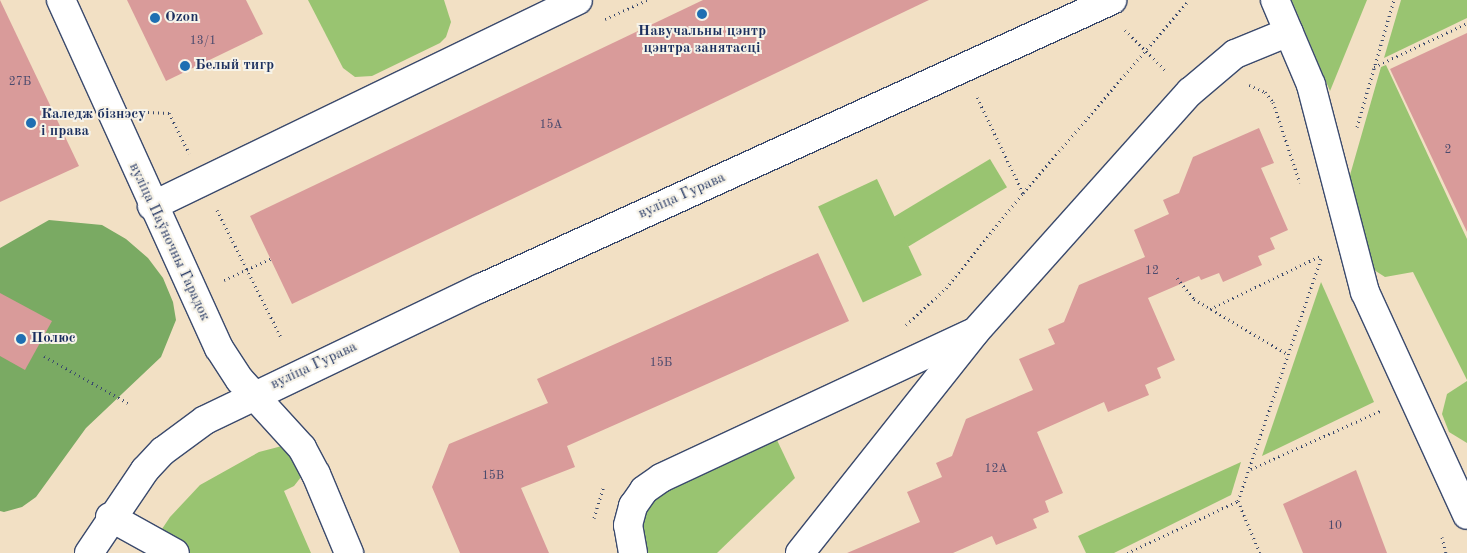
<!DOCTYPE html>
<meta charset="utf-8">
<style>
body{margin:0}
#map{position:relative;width:1467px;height:553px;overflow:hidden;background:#f2e0c4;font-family:"Old Standard TT",serif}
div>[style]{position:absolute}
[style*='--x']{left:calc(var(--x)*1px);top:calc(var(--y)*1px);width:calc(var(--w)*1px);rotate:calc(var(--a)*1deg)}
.green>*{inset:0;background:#99c471;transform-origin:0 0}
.forest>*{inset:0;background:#7aaa63}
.building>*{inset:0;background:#d99b9a}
.path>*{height:3px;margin-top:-1.5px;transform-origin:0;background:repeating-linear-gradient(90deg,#3b4a6d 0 1px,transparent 0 5px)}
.roads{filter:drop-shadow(1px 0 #3b4a6d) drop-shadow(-1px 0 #3b4a6d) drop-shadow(0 1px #3b4a6d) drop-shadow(0 -1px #3b4a6d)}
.minor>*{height:28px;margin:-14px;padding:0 14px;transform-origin:14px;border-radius:14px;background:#fff}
.dots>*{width:14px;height:14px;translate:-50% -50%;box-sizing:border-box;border:2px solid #f7f3e8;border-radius:50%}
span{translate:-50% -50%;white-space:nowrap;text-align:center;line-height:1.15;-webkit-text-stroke:4px #f7f3e8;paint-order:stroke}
.number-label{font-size:12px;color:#4a4a6d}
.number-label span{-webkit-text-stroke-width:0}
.poi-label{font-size:15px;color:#1b2f5e;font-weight:700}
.left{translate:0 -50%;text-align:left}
.street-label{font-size:15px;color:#1b2f5e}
</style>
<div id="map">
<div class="green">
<div style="clip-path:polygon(308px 0,444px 0,451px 22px,446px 37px,440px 43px,372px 76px,355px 77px,343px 68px)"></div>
<div style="clip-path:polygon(1292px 0,1367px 0,1330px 91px,1292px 1px)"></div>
<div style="clip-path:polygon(1401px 0,1467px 0,1467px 18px,1384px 58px)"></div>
<div style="clip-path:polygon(1386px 65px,1467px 239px,1467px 380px,1413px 272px,1385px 277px,1371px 268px,1346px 189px,1381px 67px)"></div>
<div style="left:990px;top:159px;width:33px;height:115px;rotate:59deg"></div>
<div style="left:877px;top:179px;width:106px;height:65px;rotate:65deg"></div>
<div style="clip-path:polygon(1321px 282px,1374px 402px,1262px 456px)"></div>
<div style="clip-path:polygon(1467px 381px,1467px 443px,1449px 432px,1442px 414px,1447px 394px)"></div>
<div style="clip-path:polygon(776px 438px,795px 478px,717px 553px,643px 553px,640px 543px,643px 512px,658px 491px)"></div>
<div style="clip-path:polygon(282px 446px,293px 448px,305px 472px,294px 486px,284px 491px,311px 553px,146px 553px,170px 517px,200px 485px,259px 452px)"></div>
<div style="clip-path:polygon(1241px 462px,1231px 495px,1114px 553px,1086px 553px,1078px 536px)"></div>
</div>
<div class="forest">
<div style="clip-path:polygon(49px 220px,102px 225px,126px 239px,148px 258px,163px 278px,173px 302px,176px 320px,161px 357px,86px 428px,36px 497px,22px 507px,4px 512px,0 511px,0 248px)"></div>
</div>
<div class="building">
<div style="clip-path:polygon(0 0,79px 166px,0 202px)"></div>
<div style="clip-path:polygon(127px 0,246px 0,263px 34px,166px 81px)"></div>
<div style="clip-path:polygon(703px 0,929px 0,292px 304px,250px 216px)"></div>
<div style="clip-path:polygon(1467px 33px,1467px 232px,1390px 69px)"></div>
<div style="clip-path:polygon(1259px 128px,1274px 163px,1261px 168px,1288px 230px,1270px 238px,1275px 249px,1258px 256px,1262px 265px,1223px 282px,1219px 273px,1201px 280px,1199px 276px,1148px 298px,1175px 360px,1157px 368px,1161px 378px,1145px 385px,1149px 395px,1108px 412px,1104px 402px,1037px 432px,1063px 493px,1045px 501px,1049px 512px,1033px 519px,1037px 528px,996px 545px,992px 536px,953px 553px,847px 553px,920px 522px,907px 492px,942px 477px,936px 463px,952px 456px,966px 419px,1033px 390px,1019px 359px,1055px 344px,1048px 329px,1064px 322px,1079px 285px,1145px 257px,1134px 230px,1169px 214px,1163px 200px,1179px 193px,1193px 157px)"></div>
<div style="clip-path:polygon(818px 253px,849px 321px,567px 446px,575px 467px,521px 488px,549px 553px,460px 553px,432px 487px,449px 444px,548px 403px,537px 379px)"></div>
<div style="clip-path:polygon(0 293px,52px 321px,25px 370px,0 356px)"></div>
<div style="clip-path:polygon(1356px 470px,1387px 553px,1303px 553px,1283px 504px)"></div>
</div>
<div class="path">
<div style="--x:605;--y:19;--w:46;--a:-24.3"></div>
<div style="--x:1125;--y:30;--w:58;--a:45"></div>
<div style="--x:1374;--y:67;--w:103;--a:-25.3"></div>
<div style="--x:1249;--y:85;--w:17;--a:24"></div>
<div style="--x:1265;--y:92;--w:13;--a:51"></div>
<div style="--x:1273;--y:102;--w:85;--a:71.6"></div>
<div style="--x:148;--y:112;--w:21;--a:3"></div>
<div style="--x:169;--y:113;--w:45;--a:63.4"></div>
<div style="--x:1357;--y:127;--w:132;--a:-73.8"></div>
<div style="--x:1023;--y:193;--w:253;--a:-49.3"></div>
<div style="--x:217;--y:210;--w:144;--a:63.3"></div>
<div style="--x:1177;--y:278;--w:27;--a:51"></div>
<div style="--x:1194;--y:299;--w:110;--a:30.5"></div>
<div style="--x:224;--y:280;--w:51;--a:-24.5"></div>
<div style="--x:1210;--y:309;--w:124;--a:-25.7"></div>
<div style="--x:906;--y:325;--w:54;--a:-42.8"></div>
<div style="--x:946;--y:288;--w:122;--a:-51"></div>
<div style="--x:1023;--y:193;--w:106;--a:-115.6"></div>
<div style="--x:44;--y:356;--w:96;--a:29.2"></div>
<div style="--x:1251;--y:469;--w:144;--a:-24.2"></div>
<div style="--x:1238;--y:501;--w:56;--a:67.1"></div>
<div style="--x:594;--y:518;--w:34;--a:-73"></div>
<div style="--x:1442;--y:537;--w:16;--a:76"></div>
<div style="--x:1127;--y:553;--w:123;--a:-25.1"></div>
<div style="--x:1238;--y:501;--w:256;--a:-71.1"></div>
</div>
<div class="roads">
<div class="minor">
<div style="--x:61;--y:0;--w:382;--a:65.6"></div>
<div style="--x:219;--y:348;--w:38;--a:57"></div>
<div style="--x:240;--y:380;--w:92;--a:47.6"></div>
<div style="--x:302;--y:448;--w:30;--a:62"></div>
<div style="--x:316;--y:474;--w:86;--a:67.3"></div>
<div style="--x:1275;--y:0;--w:92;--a:67"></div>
<div style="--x:1311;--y:85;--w:214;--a:75.4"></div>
<div style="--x:1365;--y:292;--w:245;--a:65.4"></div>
<div style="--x:152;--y:206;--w:473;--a:-25.8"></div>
<div style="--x:110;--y:517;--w:74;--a:29"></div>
<div style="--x:89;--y:553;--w:100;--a:-56"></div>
<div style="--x:145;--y:470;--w:26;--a:-47"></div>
<div style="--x:163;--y:451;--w:52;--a:-36.4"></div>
<div style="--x:205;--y:420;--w:306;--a:-25.6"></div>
<div style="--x:481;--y:288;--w:694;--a:-24.53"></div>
<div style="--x:633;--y:553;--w:28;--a:-100"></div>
<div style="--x:628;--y:525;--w:20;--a:-75"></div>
<div style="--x:633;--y:506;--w:19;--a:-55"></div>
<div style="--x:644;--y:490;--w:21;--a:-35"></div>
<div style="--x:661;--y:478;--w:341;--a:-25"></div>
<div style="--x:800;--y:553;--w:283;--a:-51.6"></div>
<div style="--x:976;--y:331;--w:321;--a:-48.2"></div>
<div style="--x:1190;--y:92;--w:59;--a:-40.2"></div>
<div style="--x:1235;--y:54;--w:58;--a:-22.2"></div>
</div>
</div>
<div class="dots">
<div style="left:702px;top:14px;background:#1f6fb2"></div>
<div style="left:155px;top:18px;background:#1f6fb2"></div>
<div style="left:185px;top:66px;background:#1f6fb2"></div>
<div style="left:31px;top:123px;background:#1f6fb2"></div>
<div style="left:21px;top:339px;background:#1f6fb2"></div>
</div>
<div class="number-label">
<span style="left:203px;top:42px">13/1</span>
<span style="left:20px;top:83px">27Б</span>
<span style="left:551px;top:126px">15А</span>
<span style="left:1448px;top:151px">2</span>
<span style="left:1152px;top:272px">12</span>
<span style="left:661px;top:364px">15Б</span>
<span style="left:996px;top:470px">12А</span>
<span style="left:493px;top:477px">15В</span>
<span style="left:1335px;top:527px">10</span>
</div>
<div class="poi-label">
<span class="left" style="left:165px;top:18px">Ozon</span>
<span style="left:702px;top:40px">Навучальны цэнтр<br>цэнтра занятасці</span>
<span class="left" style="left:195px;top:66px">Белый тигр</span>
<span class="left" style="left:41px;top:123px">Каледж бізнэсу<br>і права</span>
<span class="left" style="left:31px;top:339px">Полюс</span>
</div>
<div class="street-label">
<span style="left:682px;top:196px;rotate:-24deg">вуліца Гурава</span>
<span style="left:169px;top:242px;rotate:65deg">вуліца Паўночны Гарадок</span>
<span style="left:314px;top:366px;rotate:-25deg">вуліца Гурава</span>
</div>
</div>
